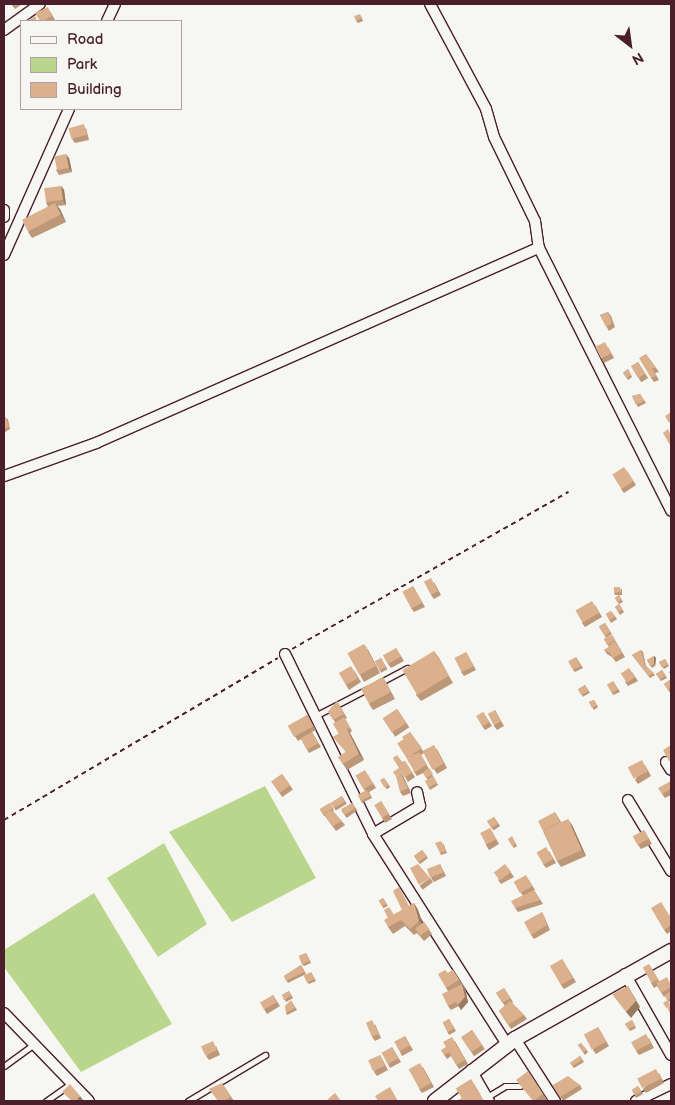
<!DOCTYPE html>
<style>
body{margin:0}
#map{position:relative;width:675px;height:1105px;overflow:hidden;background:#f6f6f2;font-family:"Balsamiq Sans",sans-serif}
div>[style]{position:absolute}
[style*='--x']{left:calc(var(--x)*1px);top:calc(var(--y)*1px);width:calc(var(--w)*1px);rotate:calc(var(--a)*1deg)}
.green>*{inset:0;background:#bad68d}
.path>*{height:2px;margin-top:-1px;transform-origin:0;background:repeating-linear-gradient(90deg,#4a1f2b 0 5px,transparent 0 9px)}
.roads{filter:drop-shadow(1px 0 #4a1f2b) drop-shadow(-1px 0 #4a1f2b) drop-shadow(0 1px #4a1f2b) drop-shadow(0 -1px #4a1f2b)}
.lane>*{height:5px;margin:-2.5px;padding:0 2.5px;transform-origin:2.5px;border-radius:2.5px;background:#f6f6f2}
.street>*{height:10px;margin:-5px;padding:0 5px;transform-origin:5px;border-radius:5px;background:#f6f6f2}
.secondary>*{height:14px;margin:-7px;padding:0 7px;transform-origin:7px;border-radius:7px;background:#f6f6f2}
.wall>*{inset:0;background:#bc9778;transform-origin:0 0}
.shaded-wall>*{inset:0;background:#997b62}
.building>*{inset:0;background:#dbb08c;transform-origin:0 0}
span{translate:-50% -50%;white-space:nowrap;text-align:center;line-height:1.15;-webkit-text-stroke:4px #f6f6f2;paint-order:stroke}
.frame{position:absolute;inset:0;border:5px solid #4a1f2b;pointer-events:none}
.legend{position:absolute;left:20px;top:20px;width:162px;height:90px;box-sizing:border-box;background:#f6f6f2;border:1px solid #b1a0a2;margin:0;padding:6px 9px;list-style:none;font-size:15px;color:#4a1f2b}
.legend li{display:flex;align-items:center;gap:10px;height:25px}
.legend b{width:25px;border:1px solid #b1a0a2}
.north{position:absolute;left:605px;top:20px;width:50px;height:50px;-webkit-text-stroke:4px #f6f6f2;paint-order:stroke;rotate:150deg;font-size:14px;font-weight:700;line-height:20px;text-align:center;color:#4a1f2b}
.north::after{content:'';display:block;margin:auto;width:18px;height:22px;background:#4a1f2b;clip-path:polygon(50% 0,100% 100%,50% 72%,0 100%)}
</style>
<div id="map">
<div class="green">
<div style="clip-path:polygon(265px 786px,316px 878px,232px 922px,169px 832px)"></div>
<div style="clip-path:polygon(164px 843px,207px 924px,158px 957px,107px 878px)"></div>
<div style="clip-path:polygon(94px 893px,172px 1024px,81px 1072px,4px 967px,4px 950px)"></div>
</div>
<div class="path">
<div style="--x:292;--y:649;--w:318;--a:-29.6"></div>
<div style="--x:4;--y:820;--w:318;--a:-30.6"></div>
</div>
<div class="roads">
<div class="lane">
<div style="--x:379;--y:683;--w:32;--a:-28"></div>
<div style="--x:315;--y:716;--w:59;--a:-27.4"></div>
<div style="--x:4;--y:1066;--w:36;--a:-36"></div>
<div style="--x:487;--y:1097;--w:21;--a:-31"></div>
<div style="--x:505;--y:1086;--w:15;--a:0"></div>
<div style="--x:46;--y:1101;--w:32;--a:-35"></div>
<div style="--x:188;--y:1101;--w:90;--a:-30.9"></div>
</div>
<div class="street">
<div style="--x:430;--y:4;--w:119;--a:61.9"></div>
<div style="--x:486;--y:109;--w:29;--a:74"></div>
<div style="--x:494;--y:137;--w:93;--a:64"></div>
<div style="--x:535;--y:221;--w:27;--a:82"></div>
<div style="--x:539;--y:248;--w:294;--a:63.3"></div>
<div style="--x:107;--y:21;--w:19;--a:-65"></div>
<div style="--x:4;--y:30;--w:44;--a:-35.8"></div>
<div style="--x:4;--y:210;--w:7;--a:90"></div>
<div style="--x:4;--y:255;--w:160;--a:-66"></div>
<div style="--x:4;--y:476;--w:98;--a:-19.7"></div>
<div style="--x:96;--y:443;--w:484;--a:-23.8"></div>
<div style="--x:285;--y:654;--w:200;--a:63.9"></div>
<div style="--x:373;--y:834;--w:249;--a:57.5"></div>
<div style="--x:666;--y:762;--w:9;--a:58"></div>
<div style="--x:628;--y:800;--w:83;--a:58.8"></div>
<div style="--x:373;--y:834;--w:55;--a:-30.8"></div>
<div style="--x:420;--y:806;--w:14;--a:-102"></div>
<div style="--x:625;--y:974;--w:93;--a:60.4"></div>
<div style="--x:4;--y:1013;--w:122;--a:46"></div>
<div style="--x:515;--y:1039;--w:74;--a:57.2"></div>
<div style="--x:471;--y:1070;--w:36;--a:60"></div>
<div style="--x:636;--y:1101;--w:39;--a:-26"></div>
</div>
<div class="secondary">
<div style="--x:435;--y:1101;--w:101;--a:-37.8"></div>
<div style="--x:515;--y:1039;--w:179;--a:-29.4"></div>
</div>
</div>
<div class="wall">
<div style="clip-path:polygon(11px 4px,22px 4px,15px 9px)"></div>
<div style="clip-path:polygon(50px 11px,55px 20px,54px 21px,40px 21px)"></div>
<div style="clip-path:polygon(361px 16px,363px 21px,358px 23px,356px 21px)"></div>
<div style="clip-path:polygon(86px 128px,89px 140px,75px 143px,72px 139px)"></div>
<div style="clip-path:polygon(69px 158px,72px 172px,59px 175px,56px 170px)"></div>
<div style="clip-path:polygon(61px 186px,64px 190px,66px 205px,57px 206px,66px 222px,32px 238px,28px 232px,48px 206px,46px 203px)"></div>
<div style="clip-path:polygon(608px 312px,611px 316px,615px 327px,609px 331px,600px 315px)"></div>
<div style="clip-path:polygon(608px 347px,614px 358px,604px 363px,601px 358px)"></div>
<div style="clip-path:polygon(646px 354px,659px 372px,655px 373px,659px 380px,654px 382px,651px 378px)"></div>
<div style="left:638px;top:362px;width:19px;height:8px;rotate:58deg"></div>
<div style="clip-path:polygon(628px 369px,632px 377px,628px 380px,623px 373px)"></div>
<div style="clip-path:polygon(640px 394px,646px 403px,638px 407px,632px 396px)"></div>
<div style="clip-path:polygon(4px 418px,8px 419px,10px 429px,5px 432px,4px 430px)"></div>
<div style="clip-path:polygon(627px 471px,636px 485px,624px 493px,621px 489px)"></div>
<div style="clip-path:polygon(434px 582px,441px 595px,434px 599px,431px 595px)"></div>
<div style="clip-path:polygon(413px 586px,425px 607px,414px 612px,411px 608px)"></div>
<div style="clip-path:polygon(622px 589px,622px 595px,615px 595px,614px 593px)"></div>
<div style="clip-path:polygon(619px 595px,623px 602px,619px 604px,624px 612px,620px 615px,615px 607px,619px 604px,615px 598px)"></div>
<div style="clip-path:polygon(595px 605px,602px 617px,585px 627px,582px 623px)"></div>
<div style="clip-path:polygon(611px 611px,617px 619px,611px 623px,606px 614px)"></div>
<div style="left:605px;top:623px;width:13px;height:7px;rotate:58deg"></div>
<div style="clip-path:polygon(612px 635px,625px 657px,616px 662px,612px 657px,607px 654px,604px 650px,609px 647px,604px 639px)"></div>
<div style="clip-path:polygon(396px 648px,404px 661px,391px 668px,388px 664px)"></div>
<div style="clip-path:polygon(368px 650px,380px 673px,364px 682px,360px 675px)"></div>
<div style="clip-path:polygon(641px 650px,643px 652px,646px 666px,655px 675px,650px 678px,632px 655px)"></div>
<div style="clip-path:polygon(434px 651px,453px 683px,421px 701px,416px 695px)"></div>
<div style="clip-path:polygon(466px 652px,476px 670px,464px 676px,461px 672px)"></div>
<div style="clip-path:polygon(654px 656px,656px 658px,655px 666px,652px 668px,647px 660px)"></div>
<div style="clip-path:polygon(576px 657px,583px 668px,575px 672px,573px 670px)"></div>
<div style="left:381px;top:658px;width:13px;height:7px;rotate:61deg"></div>
<div style="clip-path:polygon(665px 659px,669px 666px,664px 669px,659px 662px)"></div>
<div style="clip-path:polygon(354px 670px,361px 682px,349px 690px,346px 685px)"></div>
<div style="clip-path:polygon(662px 670px,667px 678px,661px 681px,656px 674px)"></div>
<div style="clip-path:polygon(632px 672px,638px 681px,628px 686px,625px 682px)"></div>
<div style="clip-path:polygon(383px 677px,387px 684px,395px 699px,373px 710px,369px 704px)"></div>
<div style="clip-path:polygon(671px 679px,671px 694px,664px 684px)"></div>
<div style="clip-path:polygon(613px 681px,620px 692px,613px 695px,612px 693px)"></div>
<div style="left:585px;top:685px;width:9px;height:8px;rotate:58deg"></div>
<div style="clip-path:polygon(594px 700px,598px 707px,594px 710px,589px 702px)"></div>
<div style="clip-path:polygon(337px 701px,347px 718px,345px 719px,352px 731px,350px 733px,364px 760px,347px 770px,338px 757px,346px 752px,333px 737px,339px 734px,335px 722px,328px 712px)"></div>
<div style="left:397px;top:709px;width:22px;height:17px;rotate:56deg"></div>
<div style="clip-path:polygon(495px 710px,504px 726px,497px 730px,494px 726px)"></div>
<div style="clip-path:polygon(483px 712px,492px 726px,485px 730px,482px 726px)"></div>
<div style="clip-path:polygon(307px 715px,316px 730px,312px 732px,321px 747px,309px 753px,301px 739px,298px 741px,289px 727px)"></div>
<div style="clip-path:polygon(410px 732px,423px 751px,437px 749px,447px 768px,437px 774px,424px 753px,421px 755px,438px 785px,430px 790px,425px 781px,428px 780px,423px 773px,417px 776px,414px 772px,404px 739px)"></div>
<div style="clip-path:polygon(393px 758px,402px 762px,405px 761px,415px 777px,408px 782px)"></div>
<div style="clip-path:polygon(645px 765px,651px 776px,638px 784px,635px 780px)"></div>
<div style="clip-path:polygon(399px 768px,404px 777px,403px 777px,411px 793px,403px 796px,400px 792px)"></div>
<div style="left:282px;top:774px;width:19px;height:13px;rotate:55deg"></div>
<div style="clip-path:polygon(368px 775px,376px 788px,369px 792px,372px 798px,362px 803px,358px 795px,365px 791px,364px 789px)"></div>
<div style="left:384px;top:778px;width:11px;height:4px;rotate:56deg"></div>
<div style="clip-path:polygon(671px 781px,671px 795px,665px 798px,662px 794px)"></div>
<div style="left:342px;top:796px;width:9px;height:13px;rotate:58deg"></div>
<div style="clip-path:polygon(381px 801px,392px 819px,385px 823px,382px 818px)"></div>
<div style="clip-path:polygon(330px 803px,334px 810px,333px 811px,345px 825px,336px 831px,325px 816px,324px 816px,320px 809px)"></div>
<div style="left:352px;top:803px;width:9px;height:13px;rotate:54deg"></div>
<div style="clip-path:polygon(555px 812px,561px 822px,572px 825px,586px 856px,561px 867px,557px 861px,543px 831px)"></div>
<div style="left:494px;top:817px;width:11px;height:8px;rotate:56deg"></div>
<div style="clip-path:polygon(490px 828px,499px 844px,489px 850px,486px 845px)"></div>
<div style="clip-path:polygon(644px 830px,652px 844px,641px 849px,638px 845px)"></div>
<div style="clip-path:polygon(508px 839px,513px 839px,517px 846px,514px 848px)"></div>
<div style="clip-path:polygon(443px 843px,447px 853px,441px 855px,440px 853px)"></div>
<div style="left:422px;top:850px;width:10px;height:10px;rotate:53deg"></div>
<div style="clip-path:polygon(549px 851px,556px 863px,546px 868px,543px 864px)"></div>
<div style="clip-path:polygon(440px 864px,446px 876px,434px 882px,431px 878px)"></div>
<div style="clip-path:polygon(508px 868px,514px 877px,501px 884px,498px 880px)"></div>
<div style="left:430px;top:878px;width:5px;height:13px;rotate:53deg"></div>
<div style="clip-path:polygon(529px 880px,535px 890px,534px 890px,543px 904px,518px 912px,515px 908px,523px 896px,514px 882px)"></div>
<div style="left:383px;top:898px;width:9px;height:5px;rotate:58deg"></div>
<div style="clip-path:polygon(414px 903px,418px 910px,422px 923px,424px 922px,432px 934px,424px 941px,417px 933px,414px 935px,405px 926px,393px 934px,388px 927px,394px 915px)"></div>
<div style="clip-path:polygon(542px 912px,544px 916px,550px 930px,534px 939px,531px 935px)"></div>
<div style="clip-path:polygon(671px 918px,671px 931px,667px 934px,664px 930px)"></div>
<div style="clip-path:polygon(306px 953px,311px 963px,304px 966px,302px 964px)"></div>
<div style="clip-path:polygon(562px 959px,576px 982px,564px 989px,561px 985px)"></div>
<div style="clip-path:polygon(649px 964px,659px 981px,671px 984px,671px 1000px,669px 1002px,665px 996px,664px 997px,657px 986px,654px 988px,651px 983px)"></div>
<div style="clip-path:polygon(301px 965px,306px 974px,288px 983px,284px 976px)"></div>
<div style="clip-path:polygon(453px 970px,465px 988px,468px 1002px,461px 1010px,459px 1006px,451px 1010px,448px 1006px,448px 991px,446px 988px,448px 973px)"></div>
<div style="clip-path:polygon(311px 972px,316px 981px,309px 984px,307px 982px)"></div>
<div style="clip-path:polygon(504px 988px,513px 1002px,512px 1003px,524px 1015px,527px 1019px,511px 1029px,499px 1011px,505px 1006px,496px 993px)"></div>
<div style="left:289px;top:991px;width:8px;height:8px;rotate:60deg"></div>
<div style="clip-path:polygon(273px 995px,280px 1006px,267px 1014px,264px 1009px)"></div>
<div style="clip-path:polygon(292px 1002px,297px 1010px,287px 1015px,286px 1013px)"></div>
<div style="clip-path:polygon(449px 1019px,456px 1031px,449px 1035px,443px 1023px)"></div>
<div style="clip-path:polygon(632px 1020px,636px 1028px,630px 1031px,625px 1024px)"></div>
<div style="clip-path:polygon(375px 1024px,381px 1038px,375px 1041px,372px 1037px)"></div>
<div style="clip-path:polygon(598px 1027px,609px 1046px,596px 1054px,593px 1050px)"></div>
<div style="left:472px;top:1030px;width:23px;height:13px;rotate:56deg"></div>
<div style="clip-path:polygon(405px 1036px,413px 1050px,402px 1056px,400px 1052px)"></div>
<div style="clip-path:polygon(649px 1038px,654px 1048px,639px 1055px,636px 1051px)"></div>
<div style="clip-path:polygon(455px 1041px,468px 1064px,459px 1069px,451px 1056px,447px 1059px,444px 1055px)"></div>
<div style="clip-path:polygon(581px 1043px,588px 1052px,585px 1055px,578px 1045px)"></div>
<div style="clip-path:polygon(216px 1046px,220px 1055px,209px 1060px,206px 1056px)"></div>
<div style="clip-path:polygon(392px 1047px,401px 1062px,390px 1068px,388px 1064px)"></div>
<div style="clip-path:polygon(380px 1055px,388px 1070px,377px 1076px,374px 1072px)"></div>
<div style="clip-path:polygon(580px 1056px,584px 1062px,574px 1068px,570px 1063px)"></div>
<div style="clip-path:polygon(423px 1067px,434px 1087px,422px 1093px,419px 1089px)"></div>
<div style="clip-path:polygon(528px 1071px,548px 1101px,533px 1101px)"></div>
<div style="clip-path:polygon(659px 1073px,664px 1083px,646px 1093px,643px 1089px)"></div>
<div style="clip-path:polygon(222px 1083px,234px 1101px,218px 1101px)"></div>
<div style="clip-path:polygon(553px 1085px,580px 1085px,582px 1089px,563px 1101px)"></div>
<div style="clip-path:polygon(638px 1086px,643px 1094px,636px 1098px,632px 1090px)"></div>
</div>
<div class="shaded-wall">
<div style="clip-path:polygon(66px 154px,69px 158px,72px 172px,69px 168px)"></div>
<div style="clip-path:polygon(61px 186px,64px 190px,66px 205px,63px 200px)"></div>
<div style="clip-path:polygon(55px 203px,60px 209px,66px 222px,61px 215px)"></div>
<div style="clip-path:polygon(364px 644px,368px 650px,380px 673px,376px 666px)"></div>
<div style="clip-path:polygon(434px 651px,439px 658px,453px 683px,449px 676px)"></div>
<div style="clip-path:polygon(654px 656px,656px 658px,655px 666px,654px 664px)"></div>
<div style="clip-path:polygon(347px 729px,351px 735px,364px 760px,359px 754px)"></div>
<div style="clip-path:polygon(401px 774px,404px 778px,411px 793px,408px 788px)"></div>
<div style="clip-path:polygon(568px 819px,572px 825px,586px 856px,582px 850px)"></div>
<div style="clip-path:polygon(414px 903px,418px 910px,424px 927px,419px 921px)"></div>
<div style="clip-path:polygon(453px 970px,465px 988px,468px 1002px,461px 1010px,458px 1005px,462px 984px)"></div>
<div style="clip-path:polygon(628px 986px,640px 1007px,631px 1018px,626px 1012px)"></div>
<div style="clip-path:polygon(80px 1096px,83px 1100px,82px 1101px,76px 1101px)"></div>
</div>
<div class="building">
<div style="clip-path:polygon(48px 7px,52px 16px,43px 21px,40px 21px,35px 13px)"></div>
<div style="clip-path:polygon(360px 14px,362px 18px,356px 21px,354px 16px)"></div>
<div style="clip-path:polygon(35px 16px,37px 21px,26px 21px)"></div>
<div style="left:84px;top:124px;width:11px;height:16px;rotate:75deg"></div>
<div style="left:66px;top:154px;width:14px;height:12px;rotate:78deg"></div>
<div style="left:61px;top:186px;width:14px;height:17px;rotate:82deg"></div>
<div style="left:55px;top:203px;width:13px;height:37px;rotate:63deg"></div>
<div style="clip-path:polygon(608px 312px,612px 323px,606px 327px,600px 315px)"></div>
<div style="left:605px;top:342px;width:13px;height:11px;rotate:63deg"></div>
<div style="clip-path:polygon(646px 354px,656px 368px,652px 368px,656px 376px,651px 378px,639px 358px)"></div>
<div style="left:638px;top:362px;width:14px;height:8px;rotate:60deg"></div>
<div style="clip-path:polygon(628px 369px,631px 375px,627px 378px,623px 373px)"></div>
<div style="clip-path:polygon(640px 394px,644px 401px,636px 405px,632px 396px)"></div>
<div style="clip-path:polygon(671px 412px,671px 421px,669px 423px,665px 416px)"></div>
<div style="clip-path:polygon(6px 417px,9px 427px,4px 429px,4px 418px)"></div>
<div style="clip-path:polygon(668px 429px,671px 436px,671px 444px,670px 445px,663px 433px)"></div>
<div style="left:624px;top:467px;width:17px;height:14px;rotate:57deg"></div>
<div style="left:431px;top:578px;width:15px;height:8px;rotate:62deg"></div>
<div style="left:413px;top:586px;width:19px;height:12px;rotate:62deg"></div>
<div style="clip-path:polygon(614px 587px,620px 587px,621px 592px,614px 593px)"></div>
<div style="clip-path:polygon(619px 595px,622px 600px,617px 602px,615px 598px)"></div>
<div style="left:592px;top:601px;width:14px;height:19px;rotate:60deg"></div>
<div style="clip-path:polygon(619px 604px,622px 610px,618px 612px,615px 607px)"></div>
<div style="left:611px;top:611px;width:7px;height:6px;rotate:56deg"></div>
<div style="clip-path:polygon(605px 623px,610px 632px,605px 636px,599px 626px)"></div>
<div style="clip-path:polygon(612px 635px,615px 640px,607px 645px,604px 639px)"></div>
<div style="clip-path:polygon(615px 641px,616px 643px,609px 647px,608px 646px)"></div>
<div style="clip-path:polygon(616px 643px,622px 653px,613px 658px,610px 653px,604px 650px)"></div>
<div style="left:364px;top:644px;width:25px;height:19px;rotate:61deg"></div>
<div style="left:396px;top:648px;width:10px;height:15px;rotate:61deg"></div>
<div style="clip-path:polygon(641px 650px,645px 665px,654px 673px,649px 676px,632px 655px)"></div>
<div style="left:434px;top:651px;width:29px;height:37px;rotate:59deg"></div>
<div style="left:466px;top:652px;width:16px;height:13px;rotate:63deg"></div>
<div style="clip-path:polygon(654px 656px,654px 664px,650px 666px,647px 660px)"></div>
<div style="left:576px;top:657px;width:10px;height:9px;rotate:61deg"></div>
<div style="left:381px;top:658px;width:10px;height:7px;rotate:61deg"></div>
<div style="left:665px;top:659px;width:6px;height:7px;rotate:59deg"></div>
<div style="left:351px;top:666px;width:14px;height:14px;rotate:60deg"></div>
<div style="left:629px;top:668px;width:11px;height:10px;rotate:56deg"></div>
<div style="clip-path:polygon(662px 670px,666px 676px,660px 679px,656px 674px)"></div>
<div style="clip-path:polygon(671px 670px,671px 676px,669px 672px)"></div>
<div style="left:383px;top:677px;width:17px;height:25px;rotate:62deg"></div>
<div style="clip-path:polygon(671px 679px,671px 688px,668px 690px,664px 684px)"></div>
<div style="left:613px;top:681px;width:10px;height:7px;rotate:61deg"></div>
<div style="clip-path:polygon(585px 685px,589px 691px,581px 695px,578px 689px)"></div>
<div style="clip-path:polygon(594px 700px,597px 705px,592px 708px,589px 702px)"></div>
<div style="clip-path:polygon(337px 701px,344px 714px,333px 720px,328px 712px)"></div>
<div style="left:397px;top:709px;width:17px;height:17px;rotate:57deg"></div>
<div style="left:495px;top:710px;width:13px;height:8px;rotate:63deg"></div>
<div style="left:483px;top:712px;width:12px;height:8px;rotate:59deg"></div>
<div style="left:307px;top:715px;width:13px;height:22px;rotate:61deg"></div>
<div style="left:344px;top:717px;width:12px;height:13px;rotate:59deg"></div>
<div style="clip-path:polygon(347px 729px,359px 754px,343px 764px,338px 757px,346px 752px,333px 737px)"></div>
<div style="left:312px;top:732px;width:13px;height:13px;rotate:61deg"></div>
<div style="clip-path:polygon(410px 732px,422px 748px,413px 754px,402px 737px)"></div>
<div style="left:404px;top:739px;width:19px;height:8px;rotate:58deg"></div>
<div style="left:434px;top:745px;width:21px;height:13px;rotate:62deg"></div>
<div style="clip-path:polygon(671px 745px,671px 760px,669px 761px,663px 750px)"></div>
<div style="left:419px;top:752px;width:15px;height:14px;rotate:58deg"></div>
<div style="left:397px;top:755px;width:9px;height:5px;rotate:54deg"></div>
<div style="left:642px;top:760px;width:13px;height:16px;rotate:63deg"></div>
<div style="left:405px;top:761px;width:14px;height:8px;rotate:60deg"></div>
<div style="clip-path:polygon(399px 768px,403px 775px,402px 775px,401px 774px,396px 776px,397px 778px,393px 772px)"></div>
<div style="clip-path:polygon(429px 768px,433px 774px,426px 778px,423px 772px)"></div>
<div style="left:365px;top:770px;width:16px;height:11px;rotate:60deg"></div>
<div style="left:282px;top:774px;width:14px;height:13px;rotate:54deg"></div>
<div style="clip-path:polygon(401px 774px,408px 788px,400px 792px,396px 776px)"></div>
<div style="clip-path:polygon(433px 776px,437px 783px,429px 787px,425px 781px)"></div>
<div style="clip-path:polygon(384px 778px,389px 785px,384px 787px,380px 780px)"></div>
<div style="clip-path:polygon(671px 781px,671px 789px,662px 794px,658px 788px)"></div>
<div style="left:367px;top:790px;width:7px;height:10px;rotate:63deg"></div>
<div style="clip-path:polygon(342px 796px,345px 802px,334px 808px,331px 803px)"></div>
<div style="left:381px;top:801px;width:15px;height:8px;rotate:58deg"></div>
<div style="left:330px;top:803px;width:6px;height:12px;rotate:59deg"></div>
<div style="clip-path:polygon(352px 803px,355px 808px,345px 815px,341px 809px)"></div>
<div style="clip-path:polygon(331px 810px,342px 821px,333px 826px,324px 814px)"></div>
<div style="clip-path:polygon(555px 812px,560px 822px,543px 830px,543px 831px,538px 821px)"></div>
<div style="left:494px;top:817px;width:8px;height:8px;rotate:60deg"></div>
<div style="left:568px;top:819px;width:34px;height:27px;rotate:66deg"></div>
<div style="left:490px;top:828px;width:13px;height:11px;rotate:63deg"></div>
<div style="left:644px;top:830px;width:10px;height:13px;rotate:61deg"></div>
<div style="clip-path:polygon(512px 836px,516px 844px,512px 846px,508px 839px)"></div>
<div style="clip-path:polygon(441px 841px,446px 851px,440px 853px,435px 843px)"></div>
<div style="left:546px;top:847px;width:14px;height:11px;rotate:60deg"></div>
<div style="clip-path:polygon(422px 850px,427px 856px,418px 862px,414px 856px)"></div>
<div style="clip-path:polygon(418px 864px,430px 878px,419px 885px,410px 868px)"></div>
<div style="left:440px;top:864px;width:9px;height:14px;rotate:69deg"></div>
<div style="left:505px;top:864px;width:10px;height:14px;rotate:53deg"></div>
<div style="left:526px;top:875px;width:13px;height:14px;rotate:61deg"></div>
<div style="clip-path:polygon(399px 887px,409px 906px,402px 910px,393px 891px)"></div>
<div style="clip-path:polygon(534px 890px,540px 900px,515px 908px,511px 901px)"></div>
<div style="clip-path:polygon(383px 898px,386px 904px,383px 906px,379px 901px)"></div>
<div style="clip-path:polygon(661px 902px,671px 918px,671px 925px,664px 930px,651px 908px)"></div>
<div style="clip-path:polygon(414px 903px,419px 921px,410px 929px,401px 920px,388px 927px,384px 920px)"></div>
<div style="clip-path:polygon(389px 907px,394px 915px,388px 918px,384px 910px)"></div>
<div style="clip-path:polygon(542px 912px,547px 925px,531px 935px,524px 922px)"></div>
<div style="left:424px;top:922px;width:9px;height:11px;rotate:54deg"></div>
<div style="left:306px;top:953px;width:9px;height:8px;rotate:69deg"></div>
<div style="left:562px;top:959px;width:22px;height:14px;rotate:60deg"></div>
<div style="left:649px;top:964px;width:18px;height:7px;rotate:61deg"></div>
<div style="clip-path:polygon(301px 965px,304px 972px,286px 981px,284px 976px)"></div>
<div style="clip-path:polygon(445px 970px,448px 973px,453px 970px,459px 980px,446px 988px,438px 974px)"></div>
<div style="left:311px;top:972px;width:8px;height:8px;rotate:67deg"></div>
<div style="clip-path:polygon(667px 977px,671px 985px,671px 987px,661px 993px,656px 983px)"></div>
<div style="clip-path:polygon(462px 984px,465px 997px,458px 1005px,456px 1002px,448px 1006px,442px 994px)"></div>
<div style="clip-path:polygon(628px 986px,636px 1001px,626px 1012px,612px 994px)"></div>
<div style="left:504px;top:988px;width:12px;height:9px;rotate:59deg"></div>
<div style="clip-path:polygon(289px 991px,291px 996px,284px 1000px,282px 995px)"></div>
<div style="clip-path:polygon(671px 991px,671px 998px,667px 1000px,665px 995px)"></div>
<div style="left:273px;top:995px;width:8px;height:15px;rotate:60deg"></div>
<div style="clip-path:polygon(291px 1000px,295px 1008px,286px 1013px,285px 1006px)"></div>
<div style="clip-path:polygon(668px 1000px,670px 1005px,667px 1007px,667px 1009px,663px 1003px)"></div>
<div style="clip-path:polygon(510px 1001px,524px 1015px,508px 1025px,499px 1011px)"></div>
<div style="clip-path:polygon(671px 1005px,671px 1016px,667px 1007px)"></div>
<div style="left:449px;top:1019px;width:11px;height:7px;rotate:63deg"></div>
<div style="clip-path:polygon(372px 1020px,379px 1034px,372px 1037px,366px 1023px)"></div>
<div style="clip-path:polygon(632px 1020px,635px 1026px,628px 1029px,625px 1024px)"></div>
<div style="left:598px;top:1027px;width:17px;height:16px;rotate:62deg"></div>
<div style="left:472px;top:1030px;width:18px;height:13px;rotate:56deg"></div>
<div style="left:646px;top:1034px;width:10px;height:17px;rotate:61deg"></div>
<div style="left:405px;top:1036px;width:11px;height:12px;rotate:63deg"></div>
<div style="clip-path:polygon(452px 1037px,465px 1060px,456px 1065px,449px 1052px,444px 1055px,441px 1050px,446px 1047px,443px 1042px)"></div>
<div style="left:213px;top:1041px;width:10px;height:13px;rotate:66deg"></div>
<div style="clip-path:polygon(581px 1043px,587px 1050px,583px 1052px,578px 1045px)"></div>
<div style="left:392px;top:1047px;width:13px;height:12px;rotate:61deg"></div>
<div style="left:380px;top:1055px;width:12px;height:13px;rotate:66deg"></div>
<div style="clip-path:polygon(580px 1056px,582px 1060px,573px 1066px,570px 1063px)"></div>
<div style="left:420px;top:1063px;width:23px;height:13px;rotate:61deg"></div>
<div style="left:656px;top:1069px;width:11px;height:21px;rotate:63deg"></div>
<div style="clip-path:polygon(528px 1071px,543px 1094px,534px 1101px,533px 1101px,516px 1080px)"></div>
<div style="clip-path:polygon(568px 1076px,580px 1085px,560px 1097px,553px 1085px)"></div>
<div style="left:471px;top:1079px;width:13px;height:18px;rotate:58deg"></div>
<div style="clip-path:polygon(222px 1083px,231px 1097px,224px 1101px,218px 1101px,209px 1089px)"></div>
<div style="clip-path:polygon(70px 1084px,80px 1096px,76px 1101px,72px 1101px,62px 1092px)"></div>
<div style="clip-path:polygon(638px 1086px,641px 1092px,635px 1095px,632px 1090px)"></div>
<div style="clip-path:polygon(390px 1087px,398px 1101px,378px 1101px,375px 1096px)"></div>
<div style="clip-path:polygon(478px 1090px,484px 1101px,456px 1101px)"></div>
<div style="clip-path:polygon(335px 1093px,341px 1101px,329px 1101px,328px 1099px)"></div>
</div>
<div class="frame"></div>
<ul class="legend">
<li><b style="height:6px;background:#f6f6f2"></b>Road</li>
<li><b style="height:14px;background:#bad68d"></b>Park</li>
<li><b style="height:14px;background:#dbb08c"></b>Building</li>
</ul>
<div class="north">N</div>
</div>
